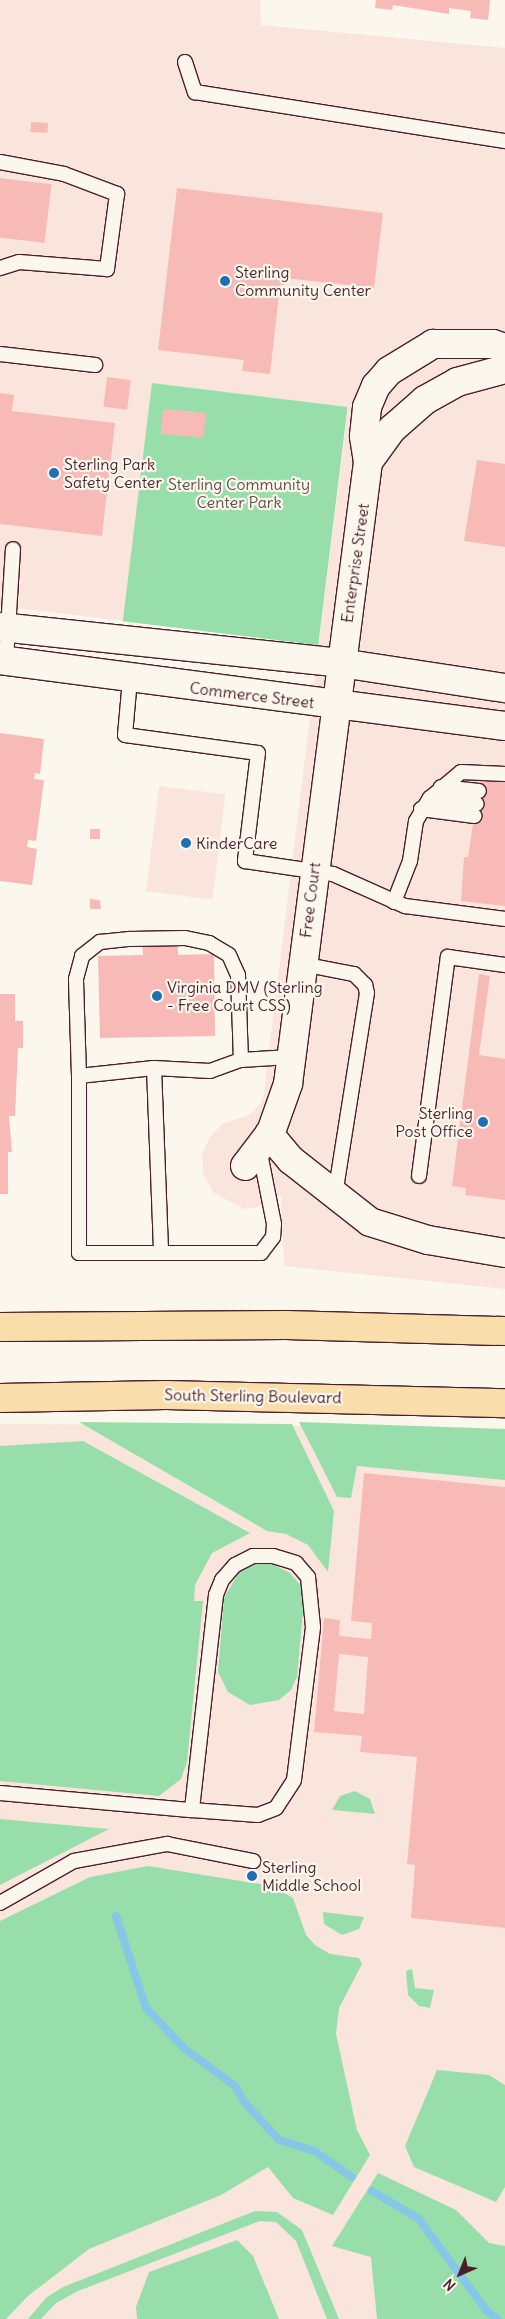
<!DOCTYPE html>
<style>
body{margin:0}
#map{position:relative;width:505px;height:2319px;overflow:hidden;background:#fbf7ec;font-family:Delius,sans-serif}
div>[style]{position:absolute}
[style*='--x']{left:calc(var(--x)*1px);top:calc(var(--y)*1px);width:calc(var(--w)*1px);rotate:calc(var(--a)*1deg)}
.built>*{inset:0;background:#fae5dc;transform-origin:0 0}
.green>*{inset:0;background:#98deab;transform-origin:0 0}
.stream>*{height:8px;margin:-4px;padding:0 4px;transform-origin:4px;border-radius:4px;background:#86c6e7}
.building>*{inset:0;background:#f7bab7;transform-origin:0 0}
.roads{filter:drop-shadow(1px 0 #4a1f2b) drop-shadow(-1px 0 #4a1f2b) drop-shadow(0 1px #4a1f2b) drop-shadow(0 -1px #4a1f2b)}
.service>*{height:14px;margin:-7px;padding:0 7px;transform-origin:7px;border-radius:7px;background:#fbf7ec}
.minor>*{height:28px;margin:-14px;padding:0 14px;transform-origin:14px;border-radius:14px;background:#fbf7ec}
.primary>*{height:28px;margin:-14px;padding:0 14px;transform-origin:14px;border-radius:14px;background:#f9deab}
.dots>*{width:14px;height:14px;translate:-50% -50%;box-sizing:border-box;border:2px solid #fbf7ec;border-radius:50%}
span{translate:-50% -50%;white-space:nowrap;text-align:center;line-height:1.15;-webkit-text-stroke:4.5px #fbf7ec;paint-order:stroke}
.poi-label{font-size:16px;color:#4a1f2b}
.left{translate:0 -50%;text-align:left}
.right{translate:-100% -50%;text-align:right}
.park-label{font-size:16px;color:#5e4f4b}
.street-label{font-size:16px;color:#4a1f2b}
.north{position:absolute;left:435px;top:2249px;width:50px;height:50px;-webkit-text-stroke:4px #fbf7ec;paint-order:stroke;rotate:224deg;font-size:14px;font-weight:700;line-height:20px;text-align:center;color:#4a1f2b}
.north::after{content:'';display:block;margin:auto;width:18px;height:22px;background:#4a1f2b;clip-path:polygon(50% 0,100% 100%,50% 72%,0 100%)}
</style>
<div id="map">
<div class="built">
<div style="clip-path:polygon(0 0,260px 0,261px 25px,505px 48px,505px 1289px,284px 1266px,281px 1196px,257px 1207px,244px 1209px,214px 1193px,203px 1174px,202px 1154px,210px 1137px,222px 1124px,249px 1115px,261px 1103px,264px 1092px,348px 407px,153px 383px,125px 621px,0 606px)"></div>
<div style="left:159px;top:786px;width:67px;height:106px;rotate:7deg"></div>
<div style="clip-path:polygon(0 1424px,278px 1425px,505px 1433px,505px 2319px,0 2319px)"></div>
</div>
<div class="green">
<div style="left:152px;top:383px;width:197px;height:240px;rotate:7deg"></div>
<div style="clip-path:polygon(79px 1422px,292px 1424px,334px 1511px,328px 1572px,308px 1545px,286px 1534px,267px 1531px)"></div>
<div style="clip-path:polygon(299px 1422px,505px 1429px,505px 1480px,357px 1466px,351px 1498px,337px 1497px)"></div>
<div style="clip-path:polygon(83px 1441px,250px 1533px,212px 1553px,195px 1585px,194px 1601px,203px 1601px,187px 1762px,181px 1779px,159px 1796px,0 1781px,0 1446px)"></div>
<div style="clip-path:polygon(254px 1564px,272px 1564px,290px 1573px,301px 1586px,304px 1599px,297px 1677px,291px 1690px,279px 1700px,250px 1705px,228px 1692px,218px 1672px,224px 1598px,239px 1572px)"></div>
<div style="clip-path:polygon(355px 1791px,370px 1799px,375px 1814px,332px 1810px,340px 1796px)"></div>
<div style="clip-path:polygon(0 1819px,109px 1829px,0 1885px)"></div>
<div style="clip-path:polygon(148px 1866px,272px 1886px,293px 1898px,306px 1935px,315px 1945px,330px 1954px,359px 1958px,362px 1964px,339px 2008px,336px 2034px,357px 2130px,370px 2155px,333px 2215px,293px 2198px,268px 2167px,221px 2195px,89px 2249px,28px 2296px,6px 2319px,0 2319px,0 1921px,90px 1877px)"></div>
<div style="clip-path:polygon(323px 1912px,364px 1917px,359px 1929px,342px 1935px,324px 1924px)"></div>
<div style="clip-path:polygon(412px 1969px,415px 1988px,434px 1990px,430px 2008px,419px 2006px,408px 1995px,406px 1971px)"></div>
<div style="clip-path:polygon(437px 2070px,489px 2075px,505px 2085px,505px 2187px,496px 2202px,414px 2167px,405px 2146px)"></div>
<div style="clip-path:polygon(378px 2173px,456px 2210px,489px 2243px,505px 2246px,505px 2319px,377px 2319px,371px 2257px,332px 2246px)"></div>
<div style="clip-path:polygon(255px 2211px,277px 2212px,302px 2230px,339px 2319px,327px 2319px,296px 2241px,276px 2222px,260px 2221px,78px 2291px,56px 2303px,41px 2319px,28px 2319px,47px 2297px,63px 2287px)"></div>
<div style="clip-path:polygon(237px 2240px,253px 2256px,279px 2319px,137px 2319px,136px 2307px,149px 2272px)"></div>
</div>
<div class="stream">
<div style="--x:116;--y:1916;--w:97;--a:71.9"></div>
<div style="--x:146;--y:2008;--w:57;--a:46.4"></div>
<div style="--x:185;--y:2049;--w:62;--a:36.5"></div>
<div style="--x:235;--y:2086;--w:21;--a:59"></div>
<div style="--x:246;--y:2104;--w:49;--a:47.5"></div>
<div style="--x:279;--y:2140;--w:37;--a:17"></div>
<div style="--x:314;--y:2151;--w:46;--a:34.4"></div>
<div style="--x:372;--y:2191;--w:55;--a:30.8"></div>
<div style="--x:419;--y:2219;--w:113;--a:53.6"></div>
<div style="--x:486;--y:2310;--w:14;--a:39"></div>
</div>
<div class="building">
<div style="clip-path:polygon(376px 0,490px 0,488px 20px,470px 18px,471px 11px,449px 8px,449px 14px,393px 5px,392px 10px,375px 8px)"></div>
<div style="left:31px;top:122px;width:17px;height:10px;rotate:3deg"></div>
<div style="left:0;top:178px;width:52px;height:59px;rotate:7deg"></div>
<div style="clip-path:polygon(177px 188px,383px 213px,374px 288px,285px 278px,284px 285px,280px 285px,270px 374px,242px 371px,244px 360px,158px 350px)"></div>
<div style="left:107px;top:377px;width:24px;height:30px;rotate:7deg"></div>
<div style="clip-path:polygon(0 393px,14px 395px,12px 411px,115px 423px,102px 536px,0 524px)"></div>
<div style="left:163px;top:409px;width:43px;height:25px;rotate:5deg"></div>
<div style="clip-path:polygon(477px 460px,505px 464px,505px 547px,464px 541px)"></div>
<div style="clip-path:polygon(0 733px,44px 739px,40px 774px,35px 773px,34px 779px,44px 780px,36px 841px,28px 840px,27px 847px,37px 849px,32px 885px,0 881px)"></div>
<div style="clip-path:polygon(480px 778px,505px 781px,505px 906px,461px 901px,464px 857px,468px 857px)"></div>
<div style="left:100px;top:829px;width:10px;height:10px;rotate:90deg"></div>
<div style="clip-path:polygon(90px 899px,100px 900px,101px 909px,90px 909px)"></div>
<div style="clip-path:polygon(178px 939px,178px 955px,214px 954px,215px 1036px,100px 1038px,98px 956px,143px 955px,142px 940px)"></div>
<div style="clip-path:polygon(479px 974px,490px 976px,479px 1055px,505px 1059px,505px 1200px,465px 1195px,466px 1188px,452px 1186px)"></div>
<div style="clip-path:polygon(0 994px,15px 994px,15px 1021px,23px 1021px,23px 1048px,18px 1048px,15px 1116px,9px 1116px,12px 1152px,8px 1152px,8px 1194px,0 1194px)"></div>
<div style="clip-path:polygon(evenodd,364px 1473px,505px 1487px,505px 1928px,411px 1918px,415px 1865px,407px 1864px,417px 1757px,360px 1752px,362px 1736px,314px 1732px,324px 1618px,340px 1620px,339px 1636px,371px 1639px,372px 1623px,351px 1621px,364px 1473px,339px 1654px,368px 1657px,364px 1714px,334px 1711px,339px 1654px)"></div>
</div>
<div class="roads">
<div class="service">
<div style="--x:185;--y:62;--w:32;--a:72"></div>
<div style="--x:195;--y:92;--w:314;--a:9"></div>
<div style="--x:0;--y:162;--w:65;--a:10.6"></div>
<div style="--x:64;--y:174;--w:57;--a:20.7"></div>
<div style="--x:117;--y:194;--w:76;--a:97.6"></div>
<div style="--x:107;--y:269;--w:88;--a:-175.5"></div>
<div style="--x:19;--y:262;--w:20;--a:162"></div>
<div style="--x:0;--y:354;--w:96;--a:6.6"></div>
<div style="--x:6;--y:660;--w:111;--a:-86.4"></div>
<div style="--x:130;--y:679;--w:56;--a:95.1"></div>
<div style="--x:125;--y:735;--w:134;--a:7.7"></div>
<div style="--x:258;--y:753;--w:109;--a:96.9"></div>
<div style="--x:245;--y:861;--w:89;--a:8.4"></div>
<div style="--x:333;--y:874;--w:79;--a:24"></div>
<div style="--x:405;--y:906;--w:101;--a:7.4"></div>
<div style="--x:441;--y:787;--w:38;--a:6"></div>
<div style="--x:430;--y:798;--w:47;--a:7.3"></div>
<div style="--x:421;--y:809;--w:54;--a:7.4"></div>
<div style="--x:394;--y:902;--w:44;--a:-68.7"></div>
<div style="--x:410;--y:861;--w:40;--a:-81.5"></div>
<div style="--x:416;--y:821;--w:27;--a:-59"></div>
<div style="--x:430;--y:798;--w:40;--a:-40"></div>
<div style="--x:461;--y:772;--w:44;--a:2.6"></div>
<div style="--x:302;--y:964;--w:53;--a:10.9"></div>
<div style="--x:354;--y:974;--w:16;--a:45"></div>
<div style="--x:365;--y:985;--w:8;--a:76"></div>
<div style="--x:367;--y:993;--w:206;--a:99"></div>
<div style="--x:154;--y:1068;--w:183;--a:87.8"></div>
<div style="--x:79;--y:1076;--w:97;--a:-91.8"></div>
<div style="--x:76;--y:979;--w:24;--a:-75"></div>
<div style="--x:82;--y:956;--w:23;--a:-38"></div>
<div style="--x:100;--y:942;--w:30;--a:-6"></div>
<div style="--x:130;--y:939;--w:55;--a:-1"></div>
<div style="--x:185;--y:938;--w:25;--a:12"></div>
<div style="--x:209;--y:943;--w:23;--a:31"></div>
<div style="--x:229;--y:955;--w:22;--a:66"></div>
<div style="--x:238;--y:975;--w:85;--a:88"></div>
<div style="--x:259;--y:1148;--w:77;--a:78.8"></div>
<div style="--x:274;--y:1224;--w:13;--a:94"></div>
<div style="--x:273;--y:1237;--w:20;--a:127"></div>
<div style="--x:261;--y:1253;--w:182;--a:180"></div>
<div style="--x:79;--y:1253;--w:177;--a:-90"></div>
<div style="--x:79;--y:1076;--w:75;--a:-6.1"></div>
<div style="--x:154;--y:1068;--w:56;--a:3.1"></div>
<div style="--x:210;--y:1071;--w:33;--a:-20"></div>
<div style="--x:241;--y:1060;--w:49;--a:-3.5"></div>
<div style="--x:419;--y:1176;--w:221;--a:-82.5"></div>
<div style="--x:448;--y:957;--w:58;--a:8"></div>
<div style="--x:0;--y:1793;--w:193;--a:5.1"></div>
<div style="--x:192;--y:1810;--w:66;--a:4.3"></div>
<div style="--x:258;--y:1815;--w:19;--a:-21"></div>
<div style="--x:276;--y:1808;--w:33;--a:-57"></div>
<div style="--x:294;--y:1780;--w:154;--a:-82.9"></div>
<div style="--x:313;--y:1627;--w:50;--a:-95.7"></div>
<div style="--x:308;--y:1577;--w:18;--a:-131"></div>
<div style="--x:296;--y:1563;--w:24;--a:-163"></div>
<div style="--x:273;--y:1556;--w:20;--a:180"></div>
<div style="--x:253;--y:1556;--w:20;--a:153"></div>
<div style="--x:235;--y:1565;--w:20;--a:131"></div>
<div style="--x:222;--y:1580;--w:16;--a:112"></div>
<div style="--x:216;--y:1595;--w:216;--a:96.4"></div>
<div style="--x:0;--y:1903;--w:85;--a:-29.6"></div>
<div style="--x:74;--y:1861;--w:95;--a:-10.4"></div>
<div style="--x:167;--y:1844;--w:88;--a:11.2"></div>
</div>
<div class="minor">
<div style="--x:368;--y:462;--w:41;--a:-54"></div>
<div style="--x:392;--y:429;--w:44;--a:-41.3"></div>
<div style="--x:425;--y:400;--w:37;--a:-29"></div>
<div style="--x:457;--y:382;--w:50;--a:-15.2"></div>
<div style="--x:0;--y:627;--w:343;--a:6"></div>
<div style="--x:341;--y:663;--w:166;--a:8.7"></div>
<div style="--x:0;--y:660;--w:509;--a:7.45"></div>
<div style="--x:269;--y:1134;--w:34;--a:50"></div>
<div style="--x:291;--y:1160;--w:100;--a:38.1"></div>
<div style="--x:370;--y:1222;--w:61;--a:17.2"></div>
<div style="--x:428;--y:1240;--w:78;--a:9.6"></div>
<div style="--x:245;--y:1166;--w:43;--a:-52.6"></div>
<div style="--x:271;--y:1132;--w:51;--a:-70.5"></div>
<div style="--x:288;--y:1084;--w:627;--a:-82.67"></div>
<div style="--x:368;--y:462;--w:26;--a:-99"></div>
<div style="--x:364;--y:436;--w:29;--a:-84"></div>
<div style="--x:367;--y:407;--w:23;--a:-67"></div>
<div style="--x:376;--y:386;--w:20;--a:-49"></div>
<div style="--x:389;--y:371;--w:52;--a:-31.5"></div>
<div style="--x:433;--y:344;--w:60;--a:0"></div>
<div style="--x:493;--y:344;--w:13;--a:18"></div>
</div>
<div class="primary">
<div style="--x:0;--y:1327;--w:286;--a:-0.4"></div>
<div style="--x:286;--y:1325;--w:219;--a:1.6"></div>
<div style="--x:0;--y:1398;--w:166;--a:-1"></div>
<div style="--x:166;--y:1395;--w:339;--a:1.4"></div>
</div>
</div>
<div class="dots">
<div style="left:225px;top:281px;background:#1f6fb2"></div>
<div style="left:54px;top:473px;background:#1f6fb2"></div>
<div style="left:186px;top:843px;background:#1f6fb2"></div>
<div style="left:157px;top:996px;background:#1f6fb2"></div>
<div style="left:483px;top:1122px;background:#1f6fb2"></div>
<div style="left:252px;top:1876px;background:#1f6fb2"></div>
</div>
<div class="poi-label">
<span class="left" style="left:235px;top:281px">Sterling<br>Community Center</span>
<span class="left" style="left:64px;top:473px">Sterling Park<br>Safety Center</span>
<span class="left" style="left:196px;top:843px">KinderCare</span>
<span class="left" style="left:167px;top:996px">Virginia DMV (Sterling<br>- Free Court CSS)</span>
<span class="right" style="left:473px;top:1122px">Sterling<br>Post Office</span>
<span class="left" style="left:262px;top:1876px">Sterling<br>Middle School</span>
</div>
<div class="park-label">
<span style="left:239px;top:493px">Sterling Community<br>Center Park</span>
</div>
<div class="street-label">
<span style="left:355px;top:563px;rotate:-82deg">Enterprise Street</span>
<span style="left:252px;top:695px;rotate:7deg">Commerce Street</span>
<span style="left:310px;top:900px;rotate:-83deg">Free Court</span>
<span style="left:253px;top:1396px;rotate:1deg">South Sterling Boulevard</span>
</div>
<div class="north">N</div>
</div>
